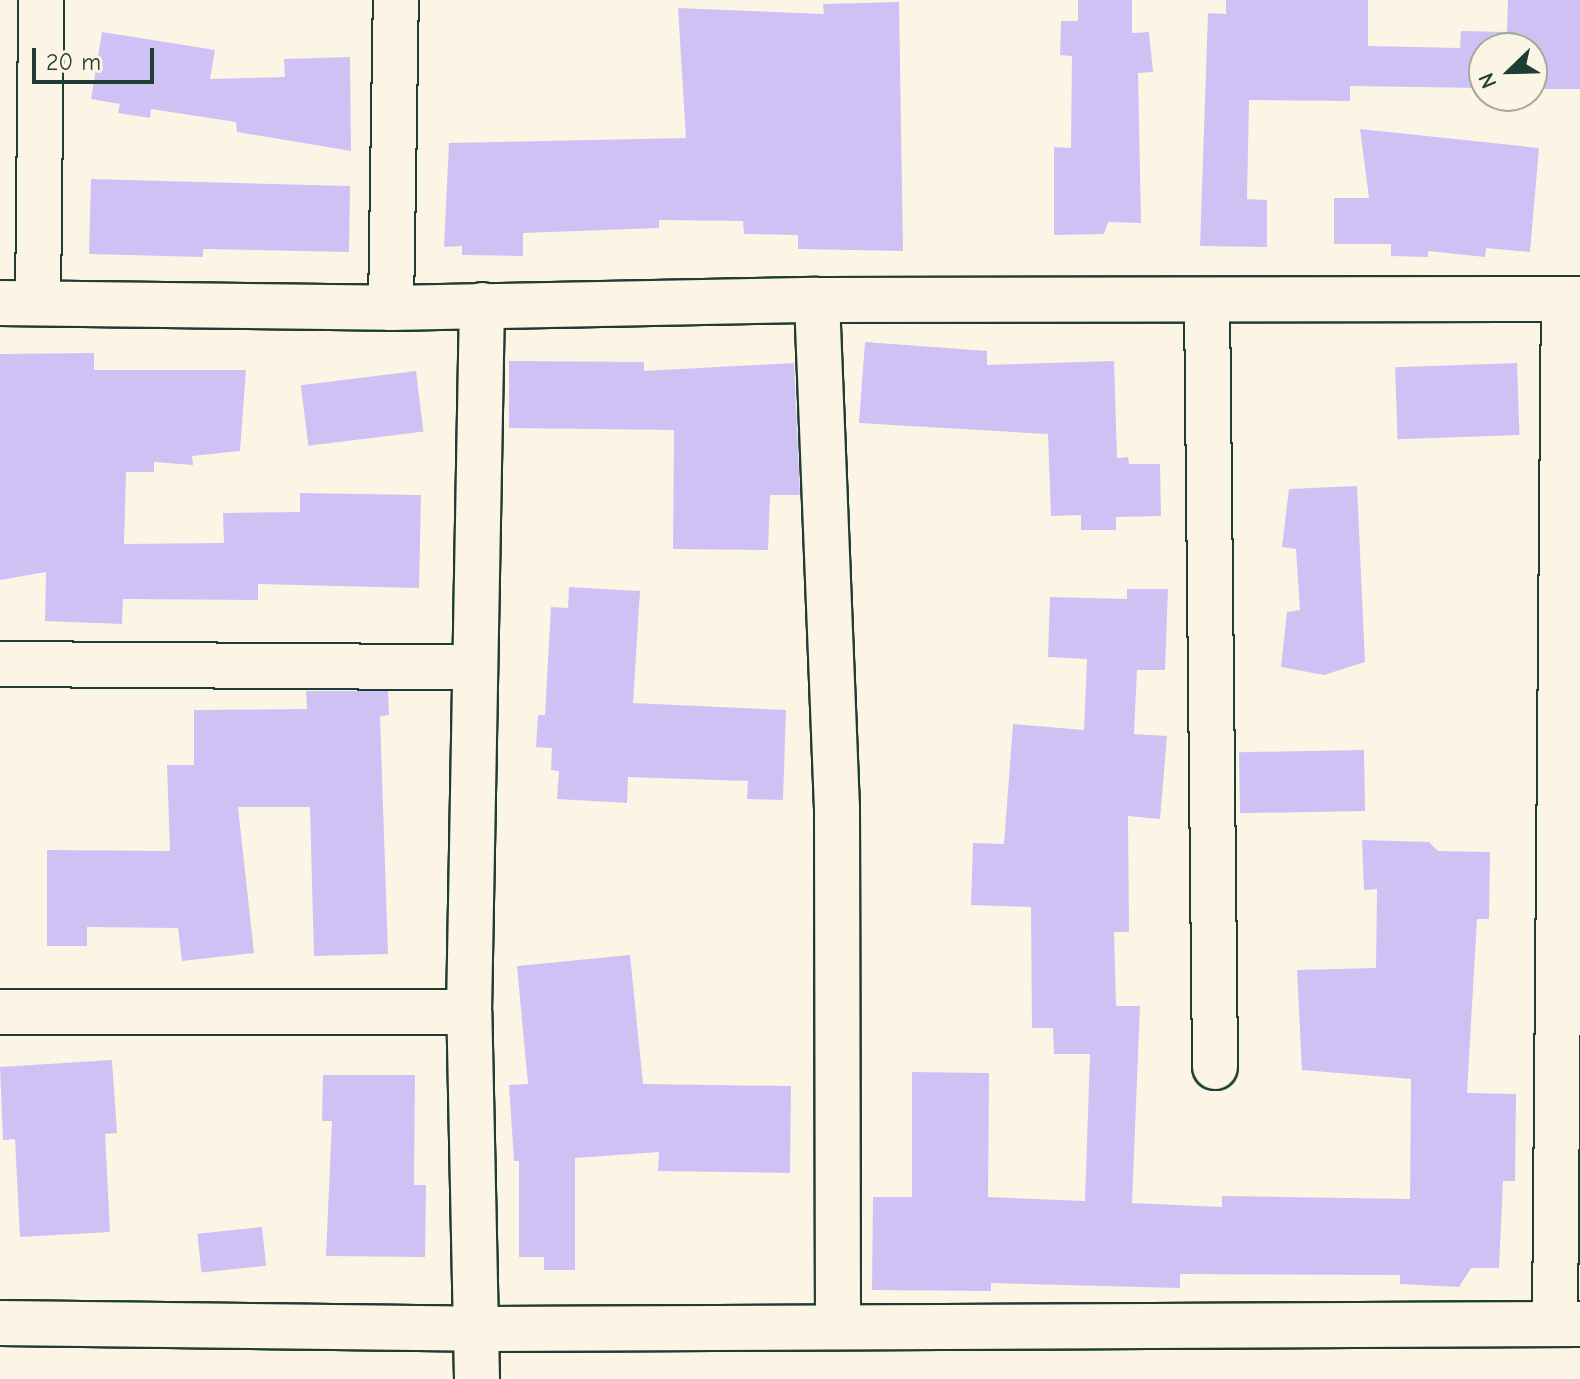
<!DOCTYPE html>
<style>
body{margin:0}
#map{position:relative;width:1580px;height:1379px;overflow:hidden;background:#fcf5e5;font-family:"Comic Neue",sans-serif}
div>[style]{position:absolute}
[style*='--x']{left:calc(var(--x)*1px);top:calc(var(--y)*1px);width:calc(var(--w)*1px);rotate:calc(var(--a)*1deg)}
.building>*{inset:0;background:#cec2f4;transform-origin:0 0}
.roads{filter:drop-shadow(2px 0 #1f3d34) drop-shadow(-2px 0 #1f3d34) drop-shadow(0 2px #1f3d34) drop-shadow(0 -2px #1f3d34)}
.street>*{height:44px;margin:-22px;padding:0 22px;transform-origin:22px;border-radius:22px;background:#fcf5e5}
span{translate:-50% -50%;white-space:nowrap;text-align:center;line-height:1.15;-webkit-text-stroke:7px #fcf5e5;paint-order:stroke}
.north{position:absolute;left:1468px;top:32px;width:80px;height:80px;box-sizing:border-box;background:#fcf5e5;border:2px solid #a4ab9e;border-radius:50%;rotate:247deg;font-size:22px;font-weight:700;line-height:32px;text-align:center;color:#1f3d34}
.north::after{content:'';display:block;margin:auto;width:28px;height:36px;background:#1f3d34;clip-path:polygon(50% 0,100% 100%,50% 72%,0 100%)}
.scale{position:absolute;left:32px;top:48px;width:122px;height:36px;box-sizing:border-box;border:4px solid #1f3d34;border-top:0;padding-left:10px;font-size:24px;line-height:28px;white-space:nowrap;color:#1f3d34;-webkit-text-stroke:6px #fcf5e5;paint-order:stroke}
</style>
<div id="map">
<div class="building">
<div style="clip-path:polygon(1078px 0,1132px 0,1132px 33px,1149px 32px,1153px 72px,1138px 73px,1141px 223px,1108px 222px,1104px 234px,1054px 235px,1054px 147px,1071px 148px,1072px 56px,1060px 55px,1061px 21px,1078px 21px)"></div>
<div style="clip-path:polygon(1226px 0,1368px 0,1368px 46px,1460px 48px,1461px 31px,1507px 32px,1508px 0,1580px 0,1580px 89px,1532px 89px,1532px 48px,1484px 48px,1484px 88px,1350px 86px,1350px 101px,1249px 100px,1247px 199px,1267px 200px,1267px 247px,1200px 246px,1208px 13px,1226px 14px)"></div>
<div style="clip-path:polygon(899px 2px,903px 251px,798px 249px,798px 235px,744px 234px,743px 221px,659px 220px,659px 228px,523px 233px,523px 256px,462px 255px,462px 246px,444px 247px,449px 143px,686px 138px,678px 8px,824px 14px,823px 4px)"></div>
<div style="clip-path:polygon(102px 32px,215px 50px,210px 79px,285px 77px,284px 59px,350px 57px,351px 151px,237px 132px,236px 122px,151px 109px,150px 118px,118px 113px,120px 104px,91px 99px)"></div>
<div style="clip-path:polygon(1360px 129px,1539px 148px,1530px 252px,1486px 248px,1485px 257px,1428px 251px,1428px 257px,1391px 256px,1391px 244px,1334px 244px,1334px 198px,1369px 198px)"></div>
<div style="clip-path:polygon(91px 179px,350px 186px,349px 252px,203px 249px,203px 257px,89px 254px)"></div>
<div style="clip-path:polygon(865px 342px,987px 351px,987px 365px,1114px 361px,1117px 458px,1128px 457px,1129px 464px,1160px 464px,1161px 516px,1116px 517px,1116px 530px,1081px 530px,1081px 515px,1051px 516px,1048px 434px,859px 423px)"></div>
<div style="clip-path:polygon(94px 353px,94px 370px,246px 370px,240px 451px,192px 456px,193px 465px,154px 462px,154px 472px,126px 472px,124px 544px,224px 543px,223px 513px,300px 512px,300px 493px,421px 495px,419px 588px,258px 584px,258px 600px,123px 599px,122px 624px,45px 621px,46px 572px,0 580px,0 354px)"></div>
<div style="clip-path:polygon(509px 361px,644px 362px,644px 371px,794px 363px,800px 495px,770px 495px,768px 550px,673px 549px,674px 430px,509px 428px)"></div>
<div style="left:1517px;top:363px;width:72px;height:122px;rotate:88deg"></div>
<div style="left:416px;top:371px;width:61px;height:116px;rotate:83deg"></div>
<div style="clip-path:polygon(1357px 486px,1365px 662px,1324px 675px,1281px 667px,1287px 612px,1300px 610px,1296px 549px,1282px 547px,1289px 489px)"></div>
<div style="clip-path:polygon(569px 587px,640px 591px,633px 703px,786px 710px,783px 800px,747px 799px,748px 781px,628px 777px,627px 803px,557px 799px,559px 771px,551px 770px,552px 748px,536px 747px,538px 715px,545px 715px,551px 607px,568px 608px)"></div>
<div style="clip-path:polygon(1127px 589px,1168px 589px,1165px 670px,1137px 670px,1134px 734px,1167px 736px,1160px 819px,1128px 816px,1129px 932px,1114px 932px,1116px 1006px,1140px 1006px,1132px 1203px,1222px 1207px,1222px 1196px,1410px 1199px,1411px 1079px,1302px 1070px,1297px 970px,1376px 968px,1377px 889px,1364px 890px,1362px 840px,1429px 842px,1438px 851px,1490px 852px,1489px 919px,1477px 919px,1467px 1093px,1516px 1094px,1515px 1181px,1503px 1181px,1499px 1268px,1471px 1268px,1459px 1287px,1400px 1284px,1400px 1275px,1180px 1274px,1180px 1288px,991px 1283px,991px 1291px,872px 1290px,873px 1197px,912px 1197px,912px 1072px,989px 1073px,988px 1197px,1085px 1201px,1090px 1054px,1054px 1054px,1053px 1028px,1032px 1028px,1031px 907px,971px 905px,973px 843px,1004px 844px,1013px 724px,1084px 730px,1087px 659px,1048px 657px,1050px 597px,1127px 599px)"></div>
<div style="clip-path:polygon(306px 691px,388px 691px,389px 715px,380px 716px,388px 954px,314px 956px,310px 807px,238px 807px,254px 953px,182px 961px,178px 928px,87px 927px,87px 946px,47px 946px,47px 850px,170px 851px,167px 765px,194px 765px,194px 710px,307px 709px)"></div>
<div style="left:1364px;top:750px;width:61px;height:125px;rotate:89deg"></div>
<div style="clip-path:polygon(630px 955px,643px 1084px,791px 1086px,790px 1173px,658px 1171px,659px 1152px,575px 1158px,575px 1270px,544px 1270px,544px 1257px,519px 1257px,519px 1161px,514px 1161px,509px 1085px,528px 1084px,517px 966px)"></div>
<div style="clip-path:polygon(112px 1060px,117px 1133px,105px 1134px,110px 1232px,20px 1237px,15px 1139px,3px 1140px,0 1067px)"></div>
<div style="clip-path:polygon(323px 1075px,415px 1075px,414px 1185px,426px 1185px,425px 1257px,326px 1256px,332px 1121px,322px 1121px)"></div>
<div style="left:262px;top:1227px;width:39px;height:65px;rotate:84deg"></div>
</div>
<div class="roads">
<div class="street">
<div style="--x:817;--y:300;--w:508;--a:87.75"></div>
<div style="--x:837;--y:808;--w:519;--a:89.89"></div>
<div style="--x:1207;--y:300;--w:767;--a:89.4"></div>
<div style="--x:0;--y:303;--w:391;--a:0.7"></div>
<div style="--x:391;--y:308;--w:426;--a:-1.1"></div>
<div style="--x:817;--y:300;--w:763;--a:-0.08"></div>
<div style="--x:38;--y:303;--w:303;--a:-89.4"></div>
<div style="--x:391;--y:308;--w:308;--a:-89.1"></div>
<div style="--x:0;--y:664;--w:472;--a:0.4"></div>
<div style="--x:0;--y:1012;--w:469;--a:0"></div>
<div style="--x:0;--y:1323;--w:479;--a:0.7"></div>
<div style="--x:479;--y:1329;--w:1101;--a:-0.26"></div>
<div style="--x:1555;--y:1323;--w:1024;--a:-89.5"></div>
<div style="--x:477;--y:1379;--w:367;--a:-91.2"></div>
<div style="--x:469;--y:1012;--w:707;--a:-88.95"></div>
</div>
</div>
<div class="north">N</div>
<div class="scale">20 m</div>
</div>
